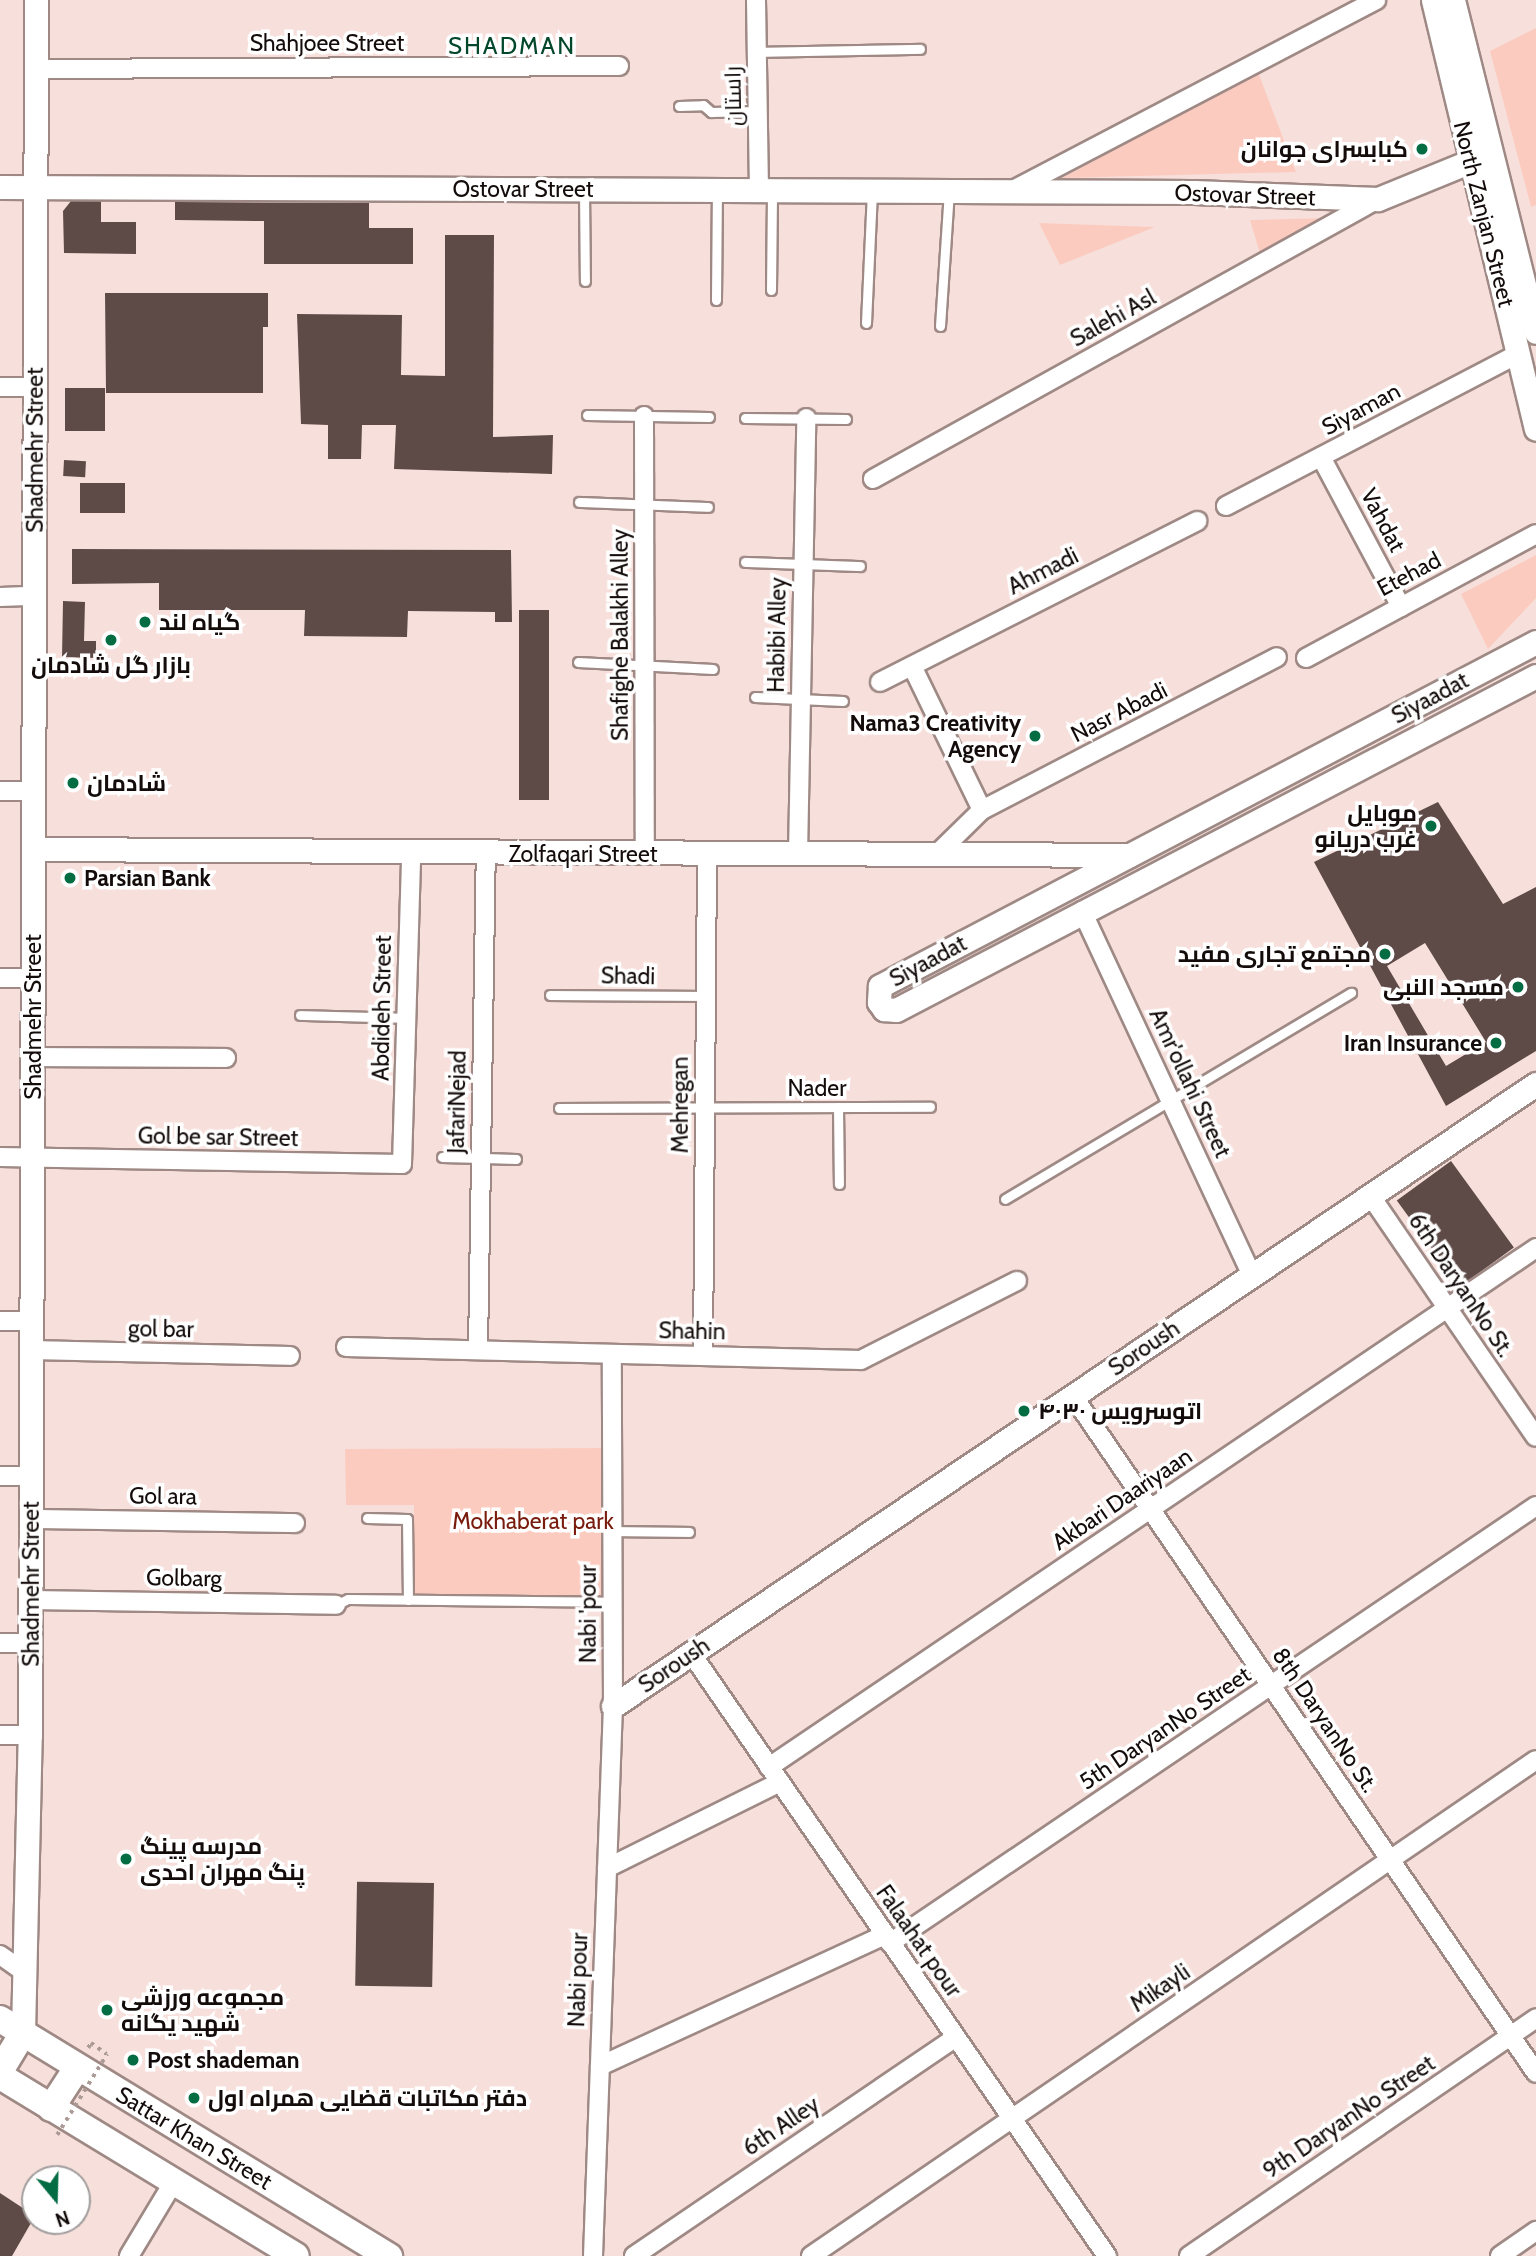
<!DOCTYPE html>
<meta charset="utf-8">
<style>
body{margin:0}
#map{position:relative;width:1536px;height:2256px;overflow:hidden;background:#f7e0dc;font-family:Cabin,Cairo,sans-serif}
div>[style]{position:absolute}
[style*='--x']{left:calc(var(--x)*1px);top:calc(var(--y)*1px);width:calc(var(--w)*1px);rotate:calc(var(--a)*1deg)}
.green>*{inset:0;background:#fccbc0}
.building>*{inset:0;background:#5e4b48;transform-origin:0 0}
.path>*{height:3.5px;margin-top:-1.75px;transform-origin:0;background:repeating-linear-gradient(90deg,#ac9a97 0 3.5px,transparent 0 8.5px)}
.roads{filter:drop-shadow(2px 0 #9e8985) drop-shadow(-2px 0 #9e8985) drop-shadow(0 2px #9e8985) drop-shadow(0 -2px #9e8985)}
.lane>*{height:9px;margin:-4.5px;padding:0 4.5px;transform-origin:4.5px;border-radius:4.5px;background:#fff}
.street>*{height:18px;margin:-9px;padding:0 9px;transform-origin:9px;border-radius:9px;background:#fff}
.secondary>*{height:23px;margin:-11.5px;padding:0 11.5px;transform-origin:11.5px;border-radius:11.5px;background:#fff}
.primary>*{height:26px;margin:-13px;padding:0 13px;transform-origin:13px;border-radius:13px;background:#fff}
.path-bridge>*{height:3.5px;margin-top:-1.75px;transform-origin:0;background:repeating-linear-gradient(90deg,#ac9a97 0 3.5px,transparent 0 8.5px)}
.dots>*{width:19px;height:19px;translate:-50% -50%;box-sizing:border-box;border:4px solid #fff;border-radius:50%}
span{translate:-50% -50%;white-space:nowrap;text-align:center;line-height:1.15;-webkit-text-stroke:7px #fff;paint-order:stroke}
.street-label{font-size:23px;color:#130c0b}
.poi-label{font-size:23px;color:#130c0b;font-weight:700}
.right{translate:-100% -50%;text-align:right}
.left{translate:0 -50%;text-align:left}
.park-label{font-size:23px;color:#791b0c}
.neighbourhood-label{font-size:24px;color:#03472b;letter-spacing:2px}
.north{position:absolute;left:21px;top:2165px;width:70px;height:70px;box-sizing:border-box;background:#fff;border:2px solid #a19e9d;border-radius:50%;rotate:161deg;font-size:19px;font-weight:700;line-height:28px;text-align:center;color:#130c0b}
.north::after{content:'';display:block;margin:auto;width:24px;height:32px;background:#036c43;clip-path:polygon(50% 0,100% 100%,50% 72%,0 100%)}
</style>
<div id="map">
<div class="green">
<div style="clip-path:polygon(1536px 28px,1536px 205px,1531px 207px,1490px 51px)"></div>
<div style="clip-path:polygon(1258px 72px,1296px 172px,1062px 178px)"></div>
<div style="clip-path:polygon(1326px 218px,1261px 257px,1250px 220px)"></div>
<div style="clip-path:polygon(1039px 223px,1155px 227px,1060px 265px)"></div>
<div style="clip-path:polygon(1536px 555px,1536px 598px,1488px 649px,1461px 594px)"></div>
<div style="clip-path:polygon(608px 1448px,604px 1596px,413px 1595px,414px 1505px,346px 1505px,345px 1449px)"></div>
</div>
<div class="building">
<div style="clip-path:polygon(71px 201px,101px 201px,101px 222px,136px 222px,136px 254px,64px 253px,63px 211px)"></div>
<div style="clip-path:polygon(175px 202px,369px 203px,369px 228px,413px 228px,413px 264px,264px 264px,264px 221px,175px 220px)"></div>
<div style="clip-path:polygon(445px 235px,494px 235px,493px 437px,553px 435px,552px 474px,394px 469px,396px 425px,362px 425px,361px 459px,328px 459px,328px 425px,301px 424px,297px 314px,402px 315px,401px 375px,445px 376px)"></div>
<div style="clip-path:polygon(105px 293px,268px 293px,268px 327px,263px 327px,263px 393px,106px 393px)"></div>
<div style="left:65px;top:388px;width:40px;height:43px"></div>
<div style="left:64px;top:460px;width:22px;height:16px;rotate:3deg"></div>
<div style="left:80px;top:483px;width:45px;height:30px"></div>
<div style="clip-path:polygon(72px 549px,511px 550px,512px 622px,495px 622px,495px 612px,408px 611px,407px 637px,304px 636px,305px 610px,159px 610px,159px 583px,72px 584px)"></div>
<div style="clip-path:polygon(63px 601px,85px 602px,84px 641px,96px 641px,96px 658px,62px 657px)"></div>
<div style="left:519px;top:610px;width:30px;height:190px"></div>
<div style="clip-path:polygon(evenodd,1438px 802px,1503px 904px,1536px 887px,1536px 1051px,1446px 1106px,1314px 862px,1438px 802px,1425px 943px,1486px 1042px,1446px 1066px,1387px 966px,1425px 943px)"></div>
<div style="left:1451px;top:1161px;width:107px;height:67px;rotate:54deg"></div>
<div style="left:434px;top:1883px;width:104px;height:77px;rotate:91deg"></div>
<div style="clip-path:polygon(0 2193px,35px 2216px,12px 2256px,0 2256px)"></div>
</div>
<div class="path">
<div style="--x:88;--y:2048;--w:6;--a:-59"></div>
<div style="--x:91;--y:2043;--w:19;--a:35"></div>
</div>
<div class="roads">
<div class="lane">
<div style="--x:757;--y:52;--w:163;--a:-1.1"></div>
<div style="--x:679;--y:106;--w:24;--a:-2"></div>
<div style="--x:703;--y:105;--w:11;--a:41"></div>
<div style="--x:711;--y:112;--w:47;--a:-1.2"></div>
<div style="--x:584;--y:192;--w:89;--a:89.4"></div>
<div style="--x:771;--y:290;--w:100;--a:-89.4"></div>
<div style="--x:716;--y:300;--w:110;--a:-89.5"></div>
<div style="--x:866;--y:323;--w:131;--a:-87.4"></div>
<div style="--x:940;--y:326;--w:134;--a:-86.2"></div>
<div style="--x:587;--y:415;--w:122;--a:0.9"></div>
<div style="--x:745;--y:418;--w:101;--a:0.6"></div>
<div style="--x:579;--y:502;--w:129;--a:2.2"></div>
<div style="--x:745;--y:562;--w:115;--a:2"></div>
<div style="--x:578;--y:662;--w:135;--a:3"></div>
<div style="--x:755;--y:697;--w:88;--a:2.6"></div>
<div style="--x:550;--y:995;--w:156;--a:0.4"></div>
<div style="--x:300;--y:1015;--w:106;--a:1.6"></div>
<div style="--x:838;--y:1107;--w:77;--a:89.3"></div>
<div style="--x:559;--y:1108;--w:371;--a:-0.2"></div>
<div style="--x:442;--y:1157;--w:74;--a:1.5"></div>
<div style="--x:1005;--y:1199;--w:403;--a:-30.8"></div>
<div style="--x:367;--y:1518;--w:40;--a:1.4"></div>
<div style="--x:407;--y:1519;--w:81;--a:89.3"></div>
<div style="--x:612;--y:1531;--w:77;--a:0.7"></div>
<div style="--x:336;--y:1605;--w:13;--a:-27"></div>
<div style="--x:348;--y:1599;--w:265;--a:0.6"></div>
</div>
<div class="street">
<div style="--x:756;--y:0;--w:190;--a:89.1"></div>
<div style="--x:36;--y:69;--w:583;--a:-0.29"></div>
<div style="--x:1013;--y:190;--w:410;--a:-27.6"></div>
<div style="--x:0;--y:387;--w:35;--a:0"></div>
<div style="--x:644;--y:416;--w:438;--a:89.9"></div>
<div style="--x:1321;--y:457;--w:170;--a:61.9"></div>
<div style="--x:873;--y:479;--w:577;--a:-29.01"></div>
<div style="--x:1226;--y:506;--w:329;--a:-27.5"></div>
<div style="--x:0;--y:597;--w:34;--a:-2"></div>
<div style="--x:1306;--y:658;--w:261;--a:-28.3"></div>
<div style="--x:912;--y:666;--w:160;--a:64.1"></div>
<div style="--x:880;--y:682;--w:356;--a:-26.9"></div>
<div style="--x:0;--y:791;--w:33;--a:0"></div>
<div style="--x:798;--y:854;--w:436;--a:-88.9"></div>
<div style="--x:937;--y:854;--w:63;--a:-44.4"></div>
<div style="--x:982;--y:810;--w:332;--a:-27.4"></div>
<div style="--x:1082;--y:911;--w:402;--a:65"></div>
<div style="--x:0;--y:978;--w:33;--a:0"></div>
<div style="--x:33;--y:1057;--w:193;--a:0.3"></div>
<div style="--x:0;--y:1157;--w:402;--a:1"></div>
<div style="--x:402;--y:1164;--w:310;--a:-88.3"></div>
<div style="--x:1370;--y:1195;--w:293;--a:55.6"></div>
<div style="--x:0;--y:1321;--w:32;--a:0"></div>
<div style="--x:346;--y:1347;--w:515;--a:1.45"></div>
<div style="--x:861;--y:1360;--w:175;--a:-26.9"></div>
<div style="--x:31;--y:1350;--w:259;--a:1.3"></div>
<div style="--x:478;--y:1350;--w:496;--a:-89.1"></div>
<div style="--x:703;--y:1356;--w:502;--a:-89.54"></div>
<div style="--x:1073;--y:1396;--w:820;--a:55.63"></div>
<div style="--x:0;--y:1476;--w:31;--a:0"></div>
<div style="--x:31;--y:1519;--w:264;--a:0.9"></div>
<div style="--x:31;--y:1600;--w:305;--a:0.9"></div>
<div style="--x:0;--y:1643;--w:30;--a:0"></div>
<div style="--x:691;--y:1653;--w:733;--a:55.4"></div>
<div style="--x:0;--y:1735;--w:30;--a:0"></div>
<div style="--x:769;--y:1767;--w:926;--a:-34.08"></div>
<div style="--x:607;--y:1868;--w:193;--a:-26.4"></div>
<div style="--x:890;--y:1943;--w:780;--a:-34.08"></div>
<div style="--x:0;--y:1955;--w:32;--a:35"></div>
<div style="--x:600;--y:2066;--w:314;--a:-24.7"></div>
<div style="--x:129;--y:2256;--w:85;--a:-58.9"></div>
<div style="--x:593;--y:2256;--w:550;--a:-87.92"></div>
<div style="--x:613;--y:1706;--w:352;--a:-90.2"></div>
<div style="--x:634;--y:2256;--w:389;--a:-34.2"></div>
<div style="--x:811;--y:2256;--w:878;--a:-34.38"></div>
<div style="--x:1189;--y:2256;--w:421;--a:-34.4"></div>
<div style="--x:1500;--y:2256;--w:44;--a:-34.8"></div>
</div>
<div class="secondary">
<div style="--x:1433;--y:0;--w:441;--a:76.5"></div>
<div style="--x:1453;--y:0;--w:342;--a:76"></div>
<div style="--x:0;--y:187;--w:1194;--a:0.24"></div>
<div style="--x:1194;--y:192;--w:184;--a:2.2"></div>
<div style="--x:1378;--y:199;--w:100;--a:-22.2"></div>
<div style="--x:1536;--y:642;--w:741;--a:152.33"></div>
<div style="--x:880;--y:986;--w:16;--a:94"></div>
<div style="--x:879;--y:1002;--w:9;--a:54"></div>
<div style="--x:884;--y:1009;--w:12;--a:5"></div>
<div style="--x:896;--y:1010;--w:722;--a:-27.56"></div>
<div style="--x:33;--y:849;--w:1096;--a:0.31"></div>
<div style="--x:613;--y:1706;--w:1113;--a:-33.98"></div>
<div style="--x:23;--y:2033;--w:298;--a:-88.7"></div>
<div style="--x:30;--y:1735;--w:1735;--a:-89.8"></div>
</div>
<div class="primary">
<div style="--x:0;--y:2019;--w:456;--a:31.4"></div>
<div style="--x:0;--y:2071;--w:44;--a:-58.8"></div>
<div style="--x:0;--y:2076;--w:346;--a:31.3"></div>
<div style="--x:51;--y:2108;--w:48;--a:-57"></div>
</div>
</div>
<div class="path-bridge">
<div style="--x:57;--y:2135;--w:95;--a:-58.3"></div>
</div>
<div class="dots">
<div style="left:1422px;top:149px;background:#036c43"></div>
<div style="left:145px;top:622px;background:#036c43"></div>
<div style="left:111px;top:640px;background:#036c43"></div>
<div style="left:1035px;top:736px;background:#036c43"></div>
<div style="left:73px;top:783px;background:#036c43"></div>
<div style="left:1431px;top:826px;background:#036c43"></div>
<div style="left:70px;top:878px;background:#036c43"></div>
<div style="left:1385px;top:954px;background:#036c43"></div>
<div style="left:1518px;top:987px;background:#036c43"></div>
<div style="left:1496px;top:1043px;background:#036c43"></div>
<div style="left:1024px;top:1411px;background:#036c43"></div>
<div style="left:126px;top:1859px;background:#036c43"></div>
<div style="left:107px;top:2010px;background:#036c43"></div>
<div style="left:133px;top:2060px;background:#036c43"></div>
<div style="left:194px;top:2098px;background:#036c43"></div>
</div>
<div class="street-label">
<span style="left:327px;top:43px">Shahjoee Street</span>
<span style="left:733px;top:96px;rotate:-91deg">راستان</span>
<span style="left:523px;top:189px">Ostovar Street</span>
<span style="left:1245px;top:195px;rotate:2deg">Ostovar Street</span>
<span style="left:1484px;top:214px;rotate:76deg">North Zanjan Street</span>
<span style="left:1113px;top:318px;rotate:-29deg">Salehi Asl</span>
<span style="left:1361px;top:409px;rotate:-28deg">Siyaman</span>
<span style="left:35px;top:450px;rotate:-90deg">Shadmehr Street</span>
<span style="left:1383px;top:520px;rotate:62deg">Vahdat</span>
<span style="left:1043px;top:571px;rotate:-27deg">Ahmadi</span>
<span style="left:1409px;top:574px;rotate:-28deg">Etehad</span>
<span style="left:620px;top:635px;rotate:-90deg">Shafighe Balakhi Alley</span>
<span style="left:777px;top:635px;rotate:-89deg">Habibi Alley</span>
<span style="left:1430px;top:698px;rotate:-28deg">Siyaadat</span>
<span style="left:1119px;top:712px;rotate:-27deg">Nasr Abadi</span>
<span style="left:583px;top:854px">Zolfaqari Street</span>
<span style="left:928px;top:961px;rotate:-28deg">Siyaadat</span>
<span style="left:628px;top:976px;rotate:1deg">Shadi</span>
<span style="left:382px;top:1008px;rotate:-89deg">Abdideh Street</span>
<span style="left:33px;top:1017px;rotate:-90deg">Shadmehr Street</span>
<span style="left:1190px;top:1083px;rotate:65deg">Amr'ollahi Street</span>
<span style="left:817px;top:1088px">Nader</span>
<span style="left:457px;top:1102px;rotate:-89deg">JafariNejad</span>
<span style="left:680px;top:1105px;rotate:-90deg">Mehregan</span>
<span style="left:218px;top:1137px;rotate:1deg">Gol be sar Street</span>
<span style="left:1461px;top:1285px;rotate:56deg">6th DaryanNo St.</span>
<span style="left:161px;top:1329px;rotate:1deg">gol bar</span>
<span style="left:692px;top:1331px;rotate:1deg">Shahin</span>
<span style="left:1144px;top:1348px;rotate:-34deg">Soroush</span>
<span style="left:163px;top:1496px;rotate:1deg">Gol ara</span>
<span style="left:1122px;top:1499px;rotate:-34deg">Akbari Daariyaan</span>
<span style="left:184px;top:1578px;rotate:1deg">Golbarg</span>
<span style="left:31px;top:1584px;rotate:-90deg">Shadmehr Street</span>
<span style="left:588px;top:1614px;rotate:-90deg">Nabi 'pour</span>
<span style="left:674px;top:1665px;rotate:-34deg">Soroush</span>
<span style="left:1325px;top:1720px;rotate:56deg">8th DaryanNo St.</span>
<span style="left:1165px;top:1728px;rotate:-34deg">5th DaryanNo Street</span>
<span style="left:919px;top:1941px;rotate:55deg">Falaahat pour</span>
<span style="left:578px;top:1980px;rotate:-88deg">Nabi pour</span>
<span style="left:1160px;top:1988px;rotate:-34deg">Mikayli</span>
<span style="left:1349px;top:2117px;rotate:-34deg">9th DaryanNo Street</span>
<span style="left:781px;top:2126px;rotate:-34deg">6th Alley</span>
<span style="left:194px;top:2138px;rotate:31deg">Sattar Khan Street</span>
</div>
<div class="poi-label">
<span class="right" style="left:1408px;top:149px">کبابسرای جوانان</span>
<span class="left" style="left:159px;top:622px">گیاه لند</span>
<span style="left:111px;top:665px">بازار گل شادمان</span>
<span class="right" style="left:1021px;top:736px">Nama3 Creativity<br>Agency</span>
<span class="left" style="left:87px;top:783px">شادمان</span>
<span class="right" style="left:1417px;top:826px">موبایل<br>غرب دریانو</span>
<span class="left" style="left:84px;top:878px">Parsian Bank</span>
<span class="right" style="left:1371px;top:954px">مجتمع تجاری مفید</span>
<span class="right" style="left:1504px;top:987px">مسجد النبی</span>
<span class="right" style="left:1482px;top:1043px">Iran Insurance</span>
<span class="left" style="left:1038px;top:1411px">اتوسرویس ۴۰۳۰</span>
<span class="left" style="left:140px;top:1859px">مدرسه پینگ<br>پنگ مهران احدی</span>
<span class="left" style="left:121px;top:2010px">مجموعه ورزشی<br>شهید یگانه</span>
<span class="left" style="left:147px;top:2060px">Post shademan</span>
<span class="left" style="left:208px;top:2098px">دفتر مکاتبات قضایی همراه اول</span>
</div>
<div class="park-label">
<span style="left:533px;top:1521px">Mokhaberat park</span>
</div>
<div class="neighbourhood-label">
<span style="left:512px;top:46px">SHADMAN</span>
</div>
<div class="north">N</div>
</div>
